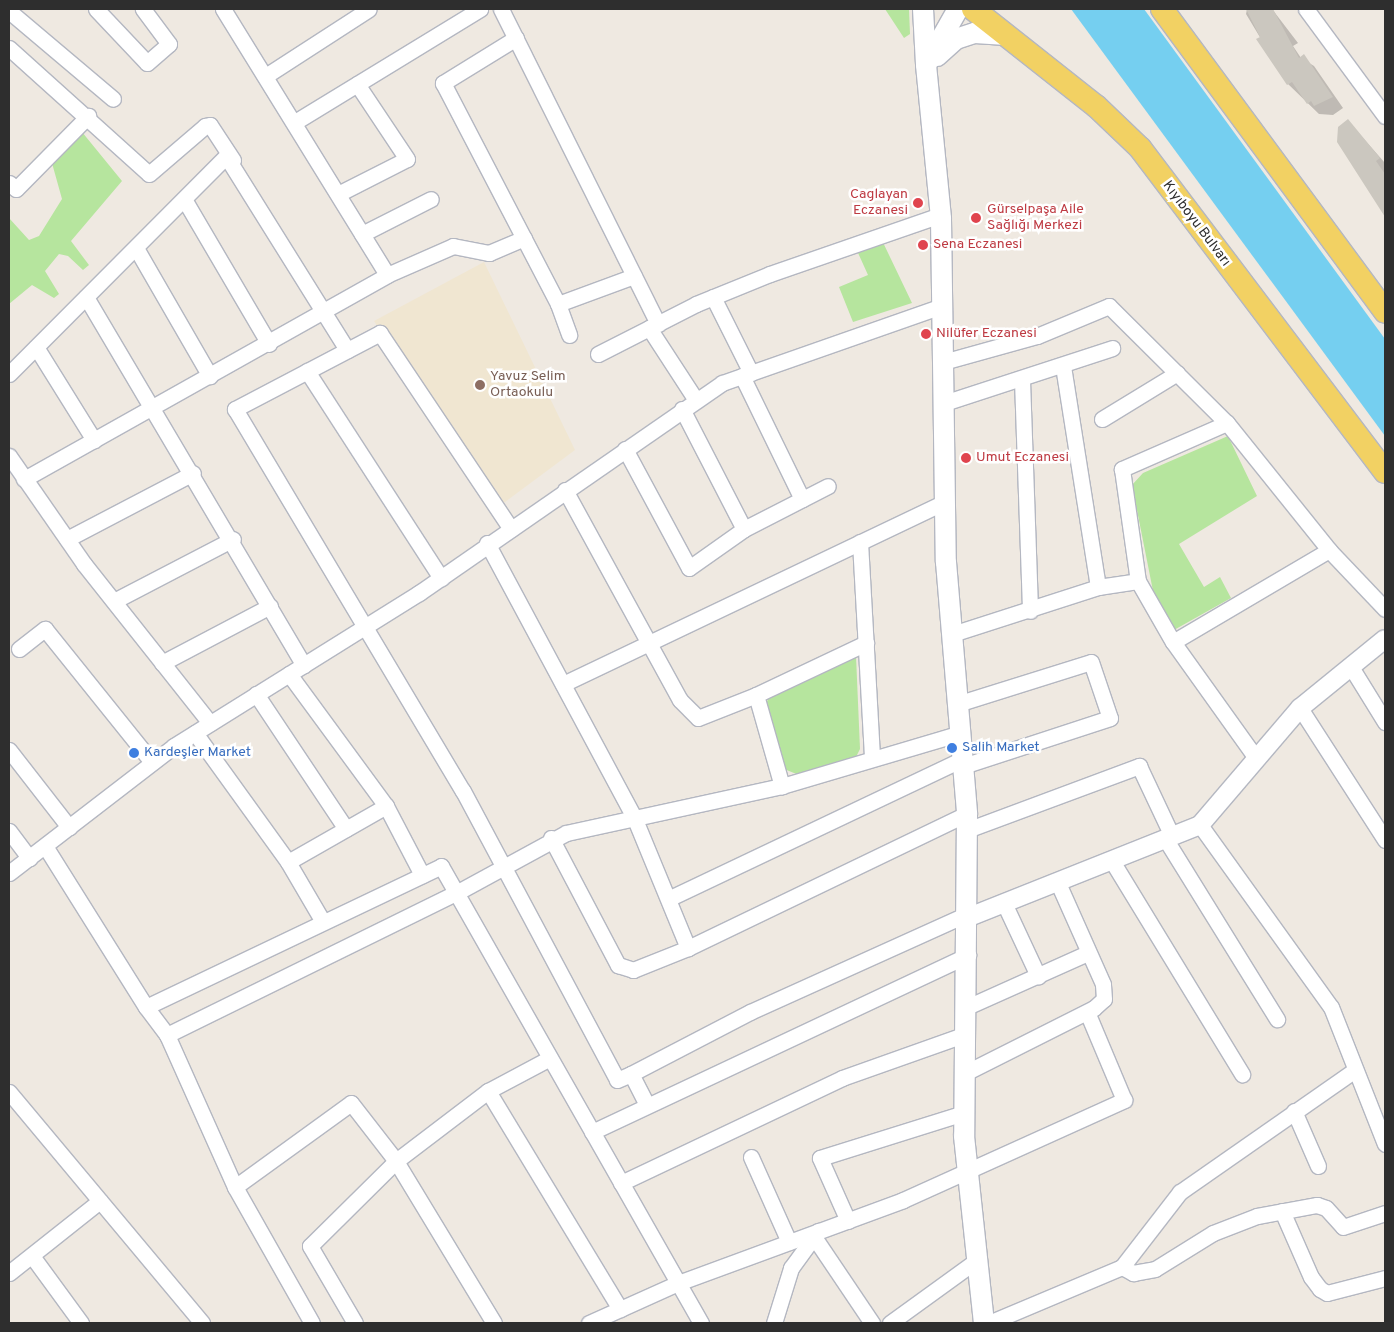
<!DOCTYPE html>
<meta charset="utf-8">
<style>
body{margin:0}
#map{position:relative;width:1394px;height:1332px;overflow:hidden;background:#efe9e1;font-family:Overpass,sans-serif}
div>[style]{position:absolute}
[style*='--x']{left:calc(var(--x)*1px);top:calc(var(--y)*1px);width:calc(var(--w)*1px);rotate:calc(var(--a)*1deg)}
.education>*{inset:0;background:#f0e6d1}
.green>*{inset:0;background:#b6e59e}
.water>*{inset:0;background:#75cff0}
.shadow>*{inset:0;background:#0003}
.building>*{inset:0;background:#cbc7bf}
.roads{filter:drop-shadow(1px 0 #b4b7c1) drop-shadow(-1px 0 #b4b7c1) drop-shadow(0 1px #b4b7c1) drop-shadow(0 -1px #b4b7c1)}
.minor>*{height:15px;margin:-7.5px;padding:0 7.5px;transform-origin:7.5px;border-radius:7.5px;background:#fff}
.tertiary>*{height:18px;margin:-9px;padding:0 9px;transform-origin:9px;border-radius:9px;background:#fff}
.secondary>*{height:20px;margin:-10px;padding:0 10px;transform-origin:10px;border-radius:10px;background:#fff}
.primary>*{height:22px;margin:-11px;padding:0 11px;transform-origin:11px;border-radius:11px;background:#f2d163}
.dots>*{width:14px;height:14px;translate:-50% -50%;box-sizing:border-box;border:2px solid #fff;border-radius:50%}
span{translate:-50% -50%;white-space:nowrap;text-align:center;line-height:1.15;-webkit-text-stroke:5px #fff;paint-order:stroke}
.health-label{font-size:14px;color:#be3a42}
.right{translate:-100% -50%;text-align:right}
.left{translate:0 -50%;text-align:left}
.street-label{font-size:14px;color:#2e2e2e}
.education-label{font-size:14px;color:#785e54}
.shop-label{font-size:14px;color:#366cbe}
.frame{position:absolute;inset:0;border:10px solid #2e2e2e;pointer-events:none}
</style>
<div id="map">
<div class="education">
<div style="clip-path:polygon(484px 262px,575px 450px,497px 508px,374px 321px)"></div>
</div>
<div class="green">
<div style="clip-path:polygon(885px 9px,909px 9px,910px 34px,904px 38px)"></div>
<div style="clip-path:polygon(82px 132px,122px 181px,71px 241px,89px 265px,83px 270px,68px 256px,59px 254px,45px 271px,59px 294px,54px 298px,32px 285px,9px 304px,9px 218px,29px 240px,39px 236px,62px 199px,50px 156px)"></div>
<div style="clip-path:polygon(878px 232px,912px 303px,853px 322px,839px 287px,868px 275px,854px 244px)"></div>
<div style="clip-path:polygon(1228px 436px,1257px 496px,1179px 544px,1204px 587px,1220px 577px,1231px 598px,1174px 630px,1154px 596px,1132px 485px,1143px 473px)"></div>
<div style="clip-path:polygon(856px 656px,860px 749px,854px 761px,799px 775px,784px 769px,765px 706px,769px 697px)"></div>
</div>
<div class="water">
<div style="clip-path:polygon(1071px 9px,1144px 9px,1385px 339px,1385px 436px)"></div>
</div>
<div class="shadow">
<div style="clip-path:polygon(1247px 9px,1272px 9px,1298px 43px,1293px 46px,1301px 58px,1314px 66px,1343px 108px,1333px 115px,1319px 114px,1288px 84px,1246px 14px)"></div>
<div style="clip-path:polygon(1348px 121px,1385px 163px,1385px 214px,1382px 210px)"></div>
</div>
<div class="building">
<div style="clip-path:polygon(1246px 9px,1273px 9px,1299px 58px,1304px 54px,1333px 97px,1314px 106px,1311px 101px,1307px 104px,1292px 82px,1287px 85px,1256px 39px,1260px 37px)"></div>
<div style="clip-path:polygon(1348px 119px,1380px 158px,1376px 161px,1385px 174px,1385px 217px,1337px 142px,1338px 127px)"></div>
</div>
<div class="roads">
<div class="minor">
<div style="--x:96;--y:9;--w:74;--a:46.6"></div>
<div style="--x:147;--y:63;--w:29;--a:-41"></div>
<div style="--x:169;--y:44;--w:44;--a:-126.6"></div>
<div style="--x:223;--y:9;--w:312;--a:58.3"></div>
<div style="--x:501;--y:9;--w:352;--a:63.5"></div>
<div style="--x:1306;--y:9;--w:133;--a:53.6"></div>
<div style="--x:9;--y:11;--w:136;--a:40.2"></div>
<div style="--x:516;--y:38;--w:86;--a:148.3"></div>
<div style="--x:443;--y:83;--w:249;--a:62.5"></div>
<div style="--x:558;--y:304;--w:33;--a:70"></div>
<div style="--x:9;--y:48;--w:188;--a:42"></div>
<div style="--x:149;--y:174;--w:74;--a:-40.6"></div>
<div style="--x:205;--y:126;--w:5;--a:-11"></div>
<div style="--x:210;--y:125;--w:42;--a:56.7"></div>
<div style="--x:267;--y:75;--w:121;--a:-32.9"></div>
<div style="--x:295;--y:122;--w:217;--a:-31.4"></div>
<div style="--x:9;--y:183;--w:9;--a:41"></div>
<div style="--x:16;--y:189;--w:103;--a:-45.4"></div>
<div style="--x:338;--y:194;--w:77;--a:-26.9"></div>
<div style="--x:407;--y:159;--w:90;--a:-123.7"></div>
<div style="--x:184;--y:199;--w:168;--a:59.6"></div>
<div style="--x:362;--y:234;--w:77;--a:-26.9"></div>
<div style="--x:136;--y:248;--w:148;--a:60"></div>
<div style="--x:86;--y:297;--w:428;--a:59.4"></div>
<div style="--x:713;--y:297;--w:85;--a:63.4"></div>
<div style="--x:558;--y:304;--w:81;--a:-20.2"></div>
<div style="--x:649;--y:328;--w:86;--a:56.9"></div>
<div style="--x:36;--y:347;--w:110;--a:58.1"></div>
<div style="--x:598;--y:354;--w:110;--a:-27"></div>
<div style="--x:696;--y:304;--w:80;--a:-22.1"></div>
<div style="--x:770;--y:274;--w:180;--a:-19.1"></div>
<div style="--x:943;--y:362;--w:98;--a:-15.5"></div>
<div style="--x:1037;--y:336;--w:78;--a:-22.6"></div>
<div style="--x:1109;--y:306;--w:166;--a:44.8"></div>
<div style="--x:1227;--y:423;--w:163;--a:51.2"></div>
<div style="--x:1329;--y:550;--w:81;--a:46.5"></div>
<div style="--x:307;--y:371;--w:247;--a:57.1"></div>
<div style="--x:9;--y:374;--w:308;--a:-45.1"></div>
<div style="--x:226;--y:156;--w:229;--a:58"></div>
<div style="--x:742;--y:376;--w:137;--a:64"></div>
<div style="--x:1022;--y:380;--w:231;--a:88"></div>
<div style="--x:944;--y:403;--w:177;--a:-18.1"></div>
<div style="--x:682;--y:409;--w:135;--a:62.7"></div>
<div style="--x:744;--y:529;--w:94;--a:-27.1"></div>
<div style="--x:1102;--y:419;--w:88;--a:-31.5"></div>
<div style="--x:1227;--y:423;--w:115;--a:156.3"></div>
<div style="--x:1122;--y:469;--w:113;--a:81.9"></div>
<div style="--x:1138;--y:581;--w:70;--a:60.2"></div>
<div style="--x:1173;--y:642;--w:143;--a:54.4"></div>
<div style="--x:625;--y:449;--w:135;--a:61.7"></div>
<div style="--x:689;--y:568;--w:67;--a:-35.3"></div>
<div style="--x:9;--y:456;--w:131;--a:55.2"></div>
<div style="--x:84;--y:564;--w:203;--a:51.6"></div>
<div style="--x:24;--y:479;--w:416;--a:-29.3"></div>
<div style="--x:387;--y:275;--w:72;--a:-23.7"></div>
<div style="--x:453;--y:246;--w:37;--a:11"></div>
<div style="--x:489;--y:253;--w:38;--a:-23"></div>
<div style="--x:565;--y:490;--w:239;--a:61.3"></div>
<div style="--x:680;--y:700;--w:25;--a:45"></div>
<div style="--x:698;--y:718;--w:62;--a:-21.6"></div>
<div style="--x:756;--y:695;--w:95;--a:74.1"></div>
<div style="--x:511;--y:529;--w:236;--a:-123.8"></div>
<div style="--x:380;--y:333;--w:164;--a:152.3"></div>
<div style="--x:235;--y:409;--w:445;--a:59.2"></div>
<div style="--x:463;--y:791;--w:327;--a:61.9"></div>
<div style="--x:617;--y:1080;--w:15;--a:-23"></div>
<div style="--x:67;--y:539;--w:142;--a:-27.6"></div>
<div style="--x:860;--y:542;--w:216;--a:86.8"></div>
<div style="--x:487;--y:543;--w:311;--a:61.8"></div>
<div style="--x:634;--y:817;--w:142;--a:67.6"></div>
<div style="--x:688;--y:948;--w:310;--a:-25.7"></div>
<div style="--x:1098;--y:587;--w:40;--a:-8.5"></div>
<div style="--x:114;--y:601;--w:134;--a:-27.5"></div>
<div style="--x:952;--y:634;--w:153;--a:-17.8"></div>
<div style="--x:1098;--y:587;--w:224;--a:-99"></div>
<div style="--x:1173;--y:642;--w:181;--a:-30.5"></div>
<div style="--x:19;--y:649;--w:33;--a:-38"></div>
<div style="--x:45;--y:629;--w:171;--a:51.2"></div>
<div style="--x:162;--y:663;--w:122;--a:-27.8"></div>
<div style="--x:1351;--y:667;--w:65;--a:58.3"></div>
<div style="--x:289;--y:674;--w:164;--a:53.7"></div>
<div style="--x:386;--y:806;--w:78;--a:62.4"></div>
<div style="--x:563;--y:684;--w:424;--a:-25.5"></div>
<div style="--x:256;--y:694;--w:162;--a:56.3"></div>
<div style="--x:756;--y:695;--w:122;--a:-25.3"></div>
<div style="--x:957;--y:704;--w:140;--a:-17.4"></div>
<div style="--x:1091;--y:662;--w:59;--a:71.3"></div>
<div style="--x:1110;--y:718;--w:155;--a:161.9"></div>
<div style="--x:1300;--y:708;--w:157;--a:57.2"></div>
<div style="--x:195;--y:733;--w:159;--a:54.2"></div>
<div style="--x:288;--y:862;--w:69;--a:59.7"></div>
<div style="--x:9;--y:750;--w:98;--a:52.1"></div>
<div style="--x:1200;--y:825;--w:224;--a:54.3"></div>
<div style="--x:1331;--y:1007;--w:147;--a:68.5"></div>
<div style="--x:967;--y:830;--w:184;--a:-20.4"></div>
<div style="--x:1139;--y:766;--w:77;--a:64.8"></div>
<div style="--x:9;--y:831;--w:34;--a:53"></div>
<div style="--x:551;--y:838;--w:144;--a:62.2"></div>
<div style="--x:618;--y:965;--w:16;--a:18"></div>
<div style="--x:633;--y:970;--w:59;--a:-21.8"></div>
<div style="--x:1166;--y:840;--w:211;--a:58.2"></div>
<div style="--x:45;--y:846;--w:190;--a:57.9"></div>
<div style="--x:146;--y:1007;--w:327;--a:-25.5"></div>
<div style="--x:441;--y:866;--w:526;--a:60.36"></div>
<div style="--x:1112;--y:861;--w:250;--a:58.6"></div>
<div style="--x:288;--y:862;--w:113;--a:-29.7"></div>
<div style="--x:9;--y:873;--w:208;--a:-37.6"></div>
<div style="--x:174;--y:746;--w:289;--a:-32"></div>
<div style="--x:419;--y:593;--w:369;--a:-34.7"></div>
<div style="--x:722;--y:383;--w:233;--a:-19.3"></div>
<div style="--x:670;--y:898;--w:324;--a:-25.4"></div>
<div style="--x:1004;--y:903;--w:81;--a:65"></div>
<div style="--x:146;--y:1007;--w:35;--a:53"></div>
<div style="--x:167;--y:1035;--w:167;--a:65.9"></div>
<div style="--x:235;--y:1187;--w:156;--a:60.5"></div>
<div style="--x:967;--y:1007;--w:133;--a:-24.1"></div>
<div style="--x:167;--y:1035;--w:322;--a:-26.2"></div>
<div style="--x:456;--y:893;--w:125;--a:-28.6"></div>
<div style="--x:566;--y:833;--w:221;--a:-12.3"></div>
<div style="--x:782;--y:786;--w:187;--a:-16.5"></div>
<div style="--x:965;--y:1073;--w:144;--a:-26.7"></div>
<div style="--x:1094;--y:1008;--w:13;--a:-42"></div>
<div style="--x:1104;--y:999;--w:15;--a:-94"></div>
<div style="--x:1103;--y:984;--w:111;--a:-114"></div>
<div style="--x:488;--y:1091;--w:70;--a:-28"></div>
<div style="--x:9;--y:1092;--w:301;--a:50.1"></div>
<div style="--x:647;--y:1105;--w:35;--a:-117"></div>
<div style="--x:631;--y:1074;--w:134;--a:-27.5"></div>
<div style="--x:750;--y:1012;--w:240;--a:-24.3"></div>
<div style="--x:1294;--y:1111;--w:60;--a:66.4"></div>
<div style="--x:592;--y:1132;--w:416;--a:-25.2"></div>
<div style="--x:751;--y:1157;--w:93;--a:65.9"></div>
<div style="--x:621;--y:1183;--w:245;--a:-25.4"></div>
<div style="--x:842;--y:1078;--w:132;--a:-19.5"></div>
<div style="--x:235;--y:1187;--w:143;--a:-35.9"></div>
<div style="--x:351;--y:1103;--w:73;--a:52.2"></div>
<div style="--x:396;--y:1161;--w:121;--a:135.3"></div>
<div style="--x:310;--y:1246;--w:89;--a:59.7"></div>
<div style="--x:1282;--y:1211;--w:72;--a:66.3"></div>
<div style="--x:1311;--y:1277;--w:15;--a:53"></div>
<div style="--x:1320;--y:1289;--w:8;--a:30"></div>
<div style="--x:1327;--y:1293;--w:60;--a:-14.5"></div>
<div style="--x:848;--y:1221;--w:69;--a:-114"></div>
<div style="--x:820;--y:1158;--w:151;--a:-17.4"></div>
<div style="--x:814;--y:1237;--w:104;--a:56"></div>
<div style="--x:32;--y:1256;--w:83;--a:53.8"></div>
<div style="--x:1122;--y:1267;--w:13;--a:29"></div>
<div style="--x:1133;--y:1273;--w:22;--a:-10"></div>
<div style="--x:1155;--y:1269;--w:68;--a:-31.8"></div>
<div style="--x:1213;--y:1233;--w:47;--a:-21.1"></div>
<div style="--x:1257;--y:1216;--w:61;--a:-10.4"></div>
<div style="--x:1317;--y:1205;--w:9;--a:18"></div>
<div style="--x:1326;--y:1208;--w:25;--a:48"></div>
<div style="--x:1343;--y:1227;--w:44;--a:-18.4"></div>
<div style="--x:9;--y:1273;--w:116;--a:-38.4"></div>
<div style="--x:494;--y:1323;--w:189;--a:-121.2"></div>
<div style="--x:396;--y:1161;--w:116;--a:-37.3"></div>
<div style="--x:488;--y:1091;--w:255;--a:58.8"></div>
<div style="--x:589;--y:1323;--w:98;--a:-24.2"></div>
<div style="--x:678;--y:1283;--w:240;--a:-20.2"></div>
<div style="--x:903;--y:1200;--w:243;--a:-24.3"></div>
<div style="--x:1124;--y:1100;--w:95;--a:-112.8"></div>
<div style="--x:774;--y:1323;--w:58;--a:-72.8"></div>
<div style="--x:791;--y:1268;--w:46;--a:-53.9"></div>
<div style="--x:890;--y:1323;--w:107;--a:-35.9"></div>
<div style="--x:989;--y:1323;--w:144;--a:-22.8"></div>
<div style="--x:1122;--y:1267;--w:95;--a:-52.3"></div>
<div style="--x:1180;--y:1192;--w:213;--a:-34.9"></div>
</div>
<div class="tertiary">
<div style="--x:969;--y:917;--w:249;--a:-21.7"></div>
<div style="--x:1200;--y:825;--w:154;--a:-49.5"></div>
<div style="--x:1300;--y:708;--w:109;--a:-39.1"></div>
</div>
<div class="secondary">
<div style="--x:923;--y:9;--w:56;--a:86.9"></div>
<div style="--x:958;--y:9;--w:64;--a:119.7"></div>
<div style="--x:926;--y:65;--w:155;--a:84.4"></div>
<div style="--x:941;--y:219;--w:343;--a:89.2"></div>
<div style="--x:946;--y:562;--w:253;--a:85.2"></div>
<div style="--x:967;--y:814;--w:322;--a:90.5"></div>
<div style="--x:964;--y:1136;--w:188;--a:83.9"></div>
<div style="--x:937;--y:56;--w:25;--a:-42"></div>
<div style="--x:956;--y:39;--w:20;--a:-18"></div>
<div style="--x:975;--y:33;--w:27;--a:4"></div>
</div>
<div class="primary">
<div style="--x:973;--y:9;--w:157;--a:38.3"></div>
<div style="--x:1096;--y:106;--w:61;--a:43.7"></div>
<div style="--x:1140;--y:148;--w:406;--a:52.9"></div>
<div style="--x:1162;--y:9;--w:376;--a:53.6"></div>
</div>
</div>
<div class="dots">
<div style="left:918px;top:203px;background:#e0444e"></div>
<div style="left:976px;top:218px;background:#e0444e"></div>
<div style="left:923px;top:245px;background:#e0444e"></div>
<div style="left:926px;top:334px;background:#e0444e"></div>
<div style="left:480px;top:385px;background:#8d6e63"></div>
<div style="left:966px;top:458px;background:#e0444e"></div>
<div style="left:952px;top:748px;background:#3f7fe0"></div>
<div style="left:134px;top:753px;background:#3f7fe0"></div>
</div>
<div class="health-label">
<span class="right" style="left:908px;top:203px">Caglayan<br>Eczanesi</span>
<span class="left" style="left:987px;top:218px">Gürselpaşa Aile<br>Sağlığı Merkezi</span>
<span class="left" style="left:933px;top:245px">Sena Eczanesi</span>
<span class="left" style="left:936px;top:334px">Nilüfer Eczanesi</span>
<span class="left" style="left:976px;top:458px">Umut Eczanesi</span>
</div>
<div class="street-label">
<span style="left:1196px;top:224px;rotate:53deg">Kıyıboyu Bulvarı</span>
</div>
<div class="education-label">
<span class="left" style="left:490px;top:385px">Yavuz Selim<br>Ortaokulu</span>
</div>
<div class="shop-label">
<span class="left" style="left:962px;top:748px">Salih Market</span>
<span class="left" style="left:144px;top:753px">Kardeşler Market</span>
</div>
<div class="frame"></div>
</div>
